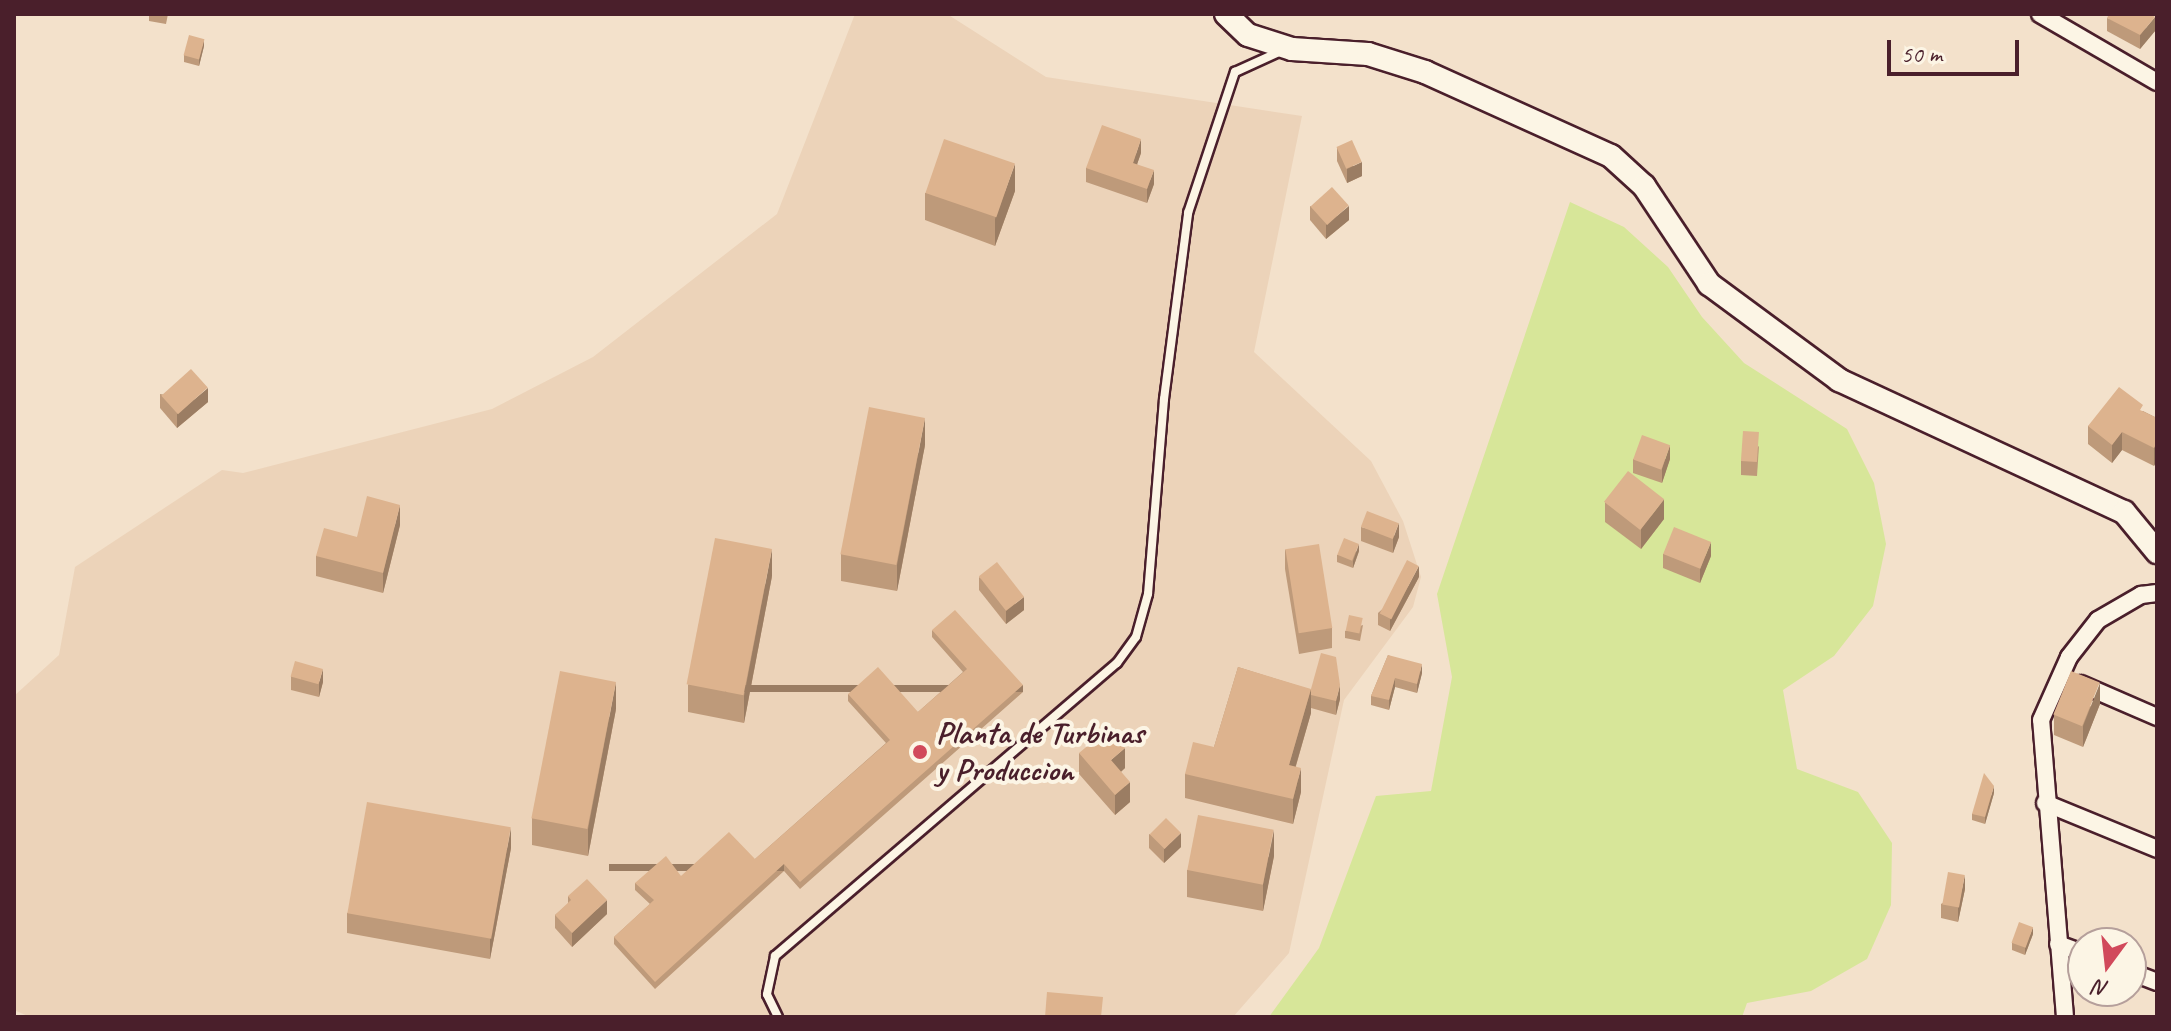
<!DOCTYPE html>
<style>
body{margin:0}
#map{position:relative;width:2171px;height:1031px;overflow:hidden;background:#f3e1cb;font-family:Caveat,sans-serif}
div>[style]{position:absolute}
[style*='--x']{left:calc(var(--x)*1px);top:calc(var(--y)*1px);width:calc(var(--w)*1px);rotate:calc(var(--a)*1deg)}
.built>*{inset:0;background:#ecd3b9}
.green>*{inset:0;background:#d7e699}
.roads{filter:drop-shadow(2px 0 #4a1f2b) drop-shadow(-2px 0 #4a1f2b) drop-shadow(0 2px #4a1f2b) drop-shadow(0 -2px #4a1f2b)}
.lane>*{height:8px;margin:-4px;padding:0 4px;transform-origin:4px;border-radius:4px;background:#fcf5e5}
.street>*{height:16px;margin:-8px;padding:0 8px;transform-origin:8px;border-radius:8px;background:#fcf5e5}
.secondary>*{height:22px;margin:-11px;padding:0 11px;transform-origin:11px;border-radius:11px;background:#fcf5e5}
.wall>*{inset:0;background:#be9a7a}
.shaded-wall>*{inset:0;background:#9b7d63;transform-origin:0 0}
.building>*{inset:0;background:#ddb38e;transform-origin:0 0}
.dots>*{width:22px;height:22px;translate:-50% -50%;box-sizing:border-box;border:4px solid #fcf5e5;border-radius:50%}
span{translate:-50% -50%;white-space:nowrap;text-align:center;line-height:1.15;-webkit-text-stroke:8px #fcf5e5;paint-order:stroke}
.poi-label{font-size:32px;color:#4a1f2b;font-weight:700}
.left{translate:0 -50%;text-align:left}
.frame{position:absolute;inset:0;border:16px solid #4a1f2b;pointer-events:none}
.north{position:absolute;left:2067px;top:927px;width:80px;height:80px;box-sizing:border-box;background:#fcf5e5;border:2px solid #b59f9b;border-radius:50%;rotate:195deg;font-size:22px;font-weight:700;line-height:32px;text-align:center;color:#4a1f2b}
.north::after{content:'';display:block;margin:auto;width:28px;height:36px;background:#d1495b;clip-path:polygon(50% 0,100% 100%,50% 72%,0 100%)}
.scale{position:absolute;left:1887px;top:40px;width:132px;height:36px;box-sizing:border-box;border:4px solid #4a1f2b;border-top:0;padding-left:10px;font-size:24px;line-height:28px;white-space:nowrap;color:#4a1f2b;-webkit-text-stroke:6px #fcf5e5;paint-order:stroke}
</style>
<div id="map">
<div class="built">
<div style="clip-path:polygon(855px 14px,947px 14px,1046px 77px,1302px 116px,1254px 352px,1371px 461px,1403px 521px,1421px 577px,1413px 607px,1344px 700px,1289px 953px,1233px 1017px,30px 1017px,14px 1010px,14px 696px,59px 655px,75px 567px,222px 470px,243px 473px,492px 409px,593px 357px,777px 214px)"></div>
</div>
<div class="green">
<div style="clip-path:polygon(1570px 202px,1624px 227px,1668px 267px,1702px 317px,1744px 363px,1847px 429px,1874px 483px,1886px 544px,1873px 606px,1834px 656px,1783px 690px,1797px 769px,1858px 792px,1892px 843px,1891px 905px,1867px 959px,1811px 991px,1747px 1003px,1742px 1017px,1269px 1017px,1319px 948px,1376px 796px,1431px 791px,1452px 677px,1437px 594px)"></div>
</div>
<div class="roads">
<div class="lane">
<div style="--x:778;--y:1017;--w:25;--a:-116"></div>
<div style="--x:767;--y:994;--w:39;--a:-78"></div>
<div style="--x:775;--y:956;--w:450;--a:-40.6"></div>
<div style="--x:1117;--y:663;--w:32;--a:-54"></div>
<div style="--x:1136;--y:637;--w:45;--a:-74.4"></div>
<div style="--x:1148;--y:594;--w:196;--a:-85.3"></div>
<div style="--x:1164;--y:399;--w:188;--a:-82.6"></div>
<div style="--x:1188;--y:213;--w:149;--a:-71.6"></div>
<div style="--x:1235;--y:72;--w:48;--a:-24.4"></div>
</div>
<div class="street">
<div style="--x:2040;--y:14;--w:135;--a:30.2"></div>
<div style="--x:2081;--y:684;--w:83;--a:23.5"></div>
<div style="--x:2045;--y:803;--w:121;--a:22.3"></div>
<div style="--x:2058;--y:944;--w:27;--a:20"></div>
<div style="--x:2131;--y:972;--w:28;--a:21"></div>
<div style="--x:2065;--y:1017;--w:298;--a:-94.6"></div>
<div style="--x:2041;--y:720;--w:69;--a:-66"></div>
<div style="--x:2069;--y:657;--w:47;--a:-51.9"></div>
<div style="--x:2098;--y:620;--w:50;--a:-30.2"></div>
<div style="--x:2141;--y:595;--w:16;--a:-7"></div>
</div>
<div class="secondary">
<div style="--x:1226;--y:14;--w:30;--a:44"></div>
<div style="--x:1248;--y:35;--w:46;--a:17.7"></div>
<div style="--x:1292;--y:49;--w:76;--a:3.8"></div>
<div style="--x:1368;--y:54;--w:60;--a:17.5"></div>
<div style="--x:1425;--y:72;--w:204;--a:24.3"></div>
<div style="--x:1611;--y:156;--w:45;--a:42.3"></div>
<div style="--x:1644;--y:186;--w:118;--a:56.4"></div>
<div style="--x:1709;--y:284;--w:162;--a:36.4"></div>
<div style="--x:1839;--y:380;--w:314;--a:24.9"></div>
<div style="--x:2124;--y:512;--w:52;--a:50.5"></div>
</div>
</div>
<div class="wall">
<div style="clip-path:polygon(149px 14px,168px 14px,166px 24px,149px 21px)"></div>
<div style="clip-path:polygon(2107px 18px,2155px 31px,2140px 49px,2107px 31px)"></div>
<div style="clip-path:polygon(204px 46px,199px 66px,184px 62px,184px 55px)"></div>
<div style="clip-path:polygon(1337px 147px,1362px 176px,1347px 183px,1337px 161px)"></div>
<div style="clip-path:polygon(1141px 153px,1137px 164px,1154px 184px,1147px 203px,1086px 182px,1086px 168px)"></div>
<div style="clip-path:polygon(1015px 191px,995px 246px,925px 220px,925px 193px)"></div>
<div style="clip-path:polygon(1310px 206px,1349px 220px,1326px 239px,1310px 220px)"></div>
<div style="clip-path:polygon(160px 394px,208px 402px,177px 428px,160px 408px)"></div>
<div style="clip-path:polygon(2143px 411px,2157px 418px,2157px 460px,2154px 466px,2122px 450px,2112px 463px,2088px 444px,2088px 426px)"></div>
<div style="clip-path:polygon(925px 445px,897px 591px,841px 581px,841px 554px)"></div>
<div style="clip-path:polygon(1759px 446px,1757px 476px,1741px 475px,1741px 461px)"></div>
<div style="clip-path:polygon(1633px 459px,1670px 459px,1662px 483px,1633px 473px)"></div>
<div style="clip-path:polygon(1605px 502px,1664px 519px,1641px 549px,1605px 522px)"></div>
<div style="clip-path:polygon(400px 525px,383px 593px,316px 576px,316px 556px,357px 537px)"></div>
<div style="clip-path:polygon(1361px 527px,1399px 537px,1393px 553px,1361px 541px)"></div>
<div style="clip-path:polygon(1285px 549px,1332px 628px,1332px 648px,1299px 654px,1285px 569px)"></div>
<div style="clip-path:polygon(1359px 551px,1353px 568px,1337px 562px,1337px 555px)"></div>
<div style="clip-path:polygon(1663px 554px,1711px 556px,1700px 583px,1663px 568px)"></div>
<div style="clip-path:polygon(772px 576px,744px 723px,688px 712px,688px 685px)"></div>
<div style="clip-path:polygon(979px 577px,1024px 610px,1006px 624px,979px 590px)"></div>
<div style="clip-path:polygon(1419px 577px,1390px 631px,1378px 625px,1378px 613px)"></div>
<div style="clip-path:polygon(1363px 625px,1360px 641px,1345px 638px,1345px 631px)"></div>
<div style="clip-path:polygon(932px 630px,1023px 692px,800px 889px,784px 871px,655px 989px,614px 944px,614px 937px,650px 904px,635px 890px,635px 883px,681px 876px,755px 859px,886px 743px,848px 701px,848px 694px,918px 712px,963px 672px,932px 637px)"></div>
<div style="clip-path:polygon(1388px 655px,1422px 673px,1417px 693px,1395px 687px,1389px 710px,1371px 705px,1371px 696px)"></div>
<div style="clip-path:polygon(1238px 667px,1340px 699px,1336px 715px,1311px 708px,1311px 713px,1296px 766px,1301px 792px,1293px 824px,1185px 798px,1185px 774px,1214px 747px)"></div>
<div style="clip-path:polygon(291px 676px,323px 682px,319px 697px,291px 690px)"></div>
<div style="clip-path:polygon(2100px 704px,2083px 747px,2054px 735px,2054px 715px)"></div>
<div style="clip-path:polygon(616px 709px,588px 856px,532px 845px,532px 818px)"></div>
<div style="clip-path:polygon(1079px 753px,1125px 768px,1121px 772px,1130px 802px,1115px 815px,1079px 774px)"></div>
<div style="clip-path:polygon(1994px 793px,1985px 824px,1972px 820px,1972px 814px)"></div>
<div style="clip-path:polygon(1149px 834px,1181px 847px,1164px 863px,1149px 848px)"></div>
<div style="clip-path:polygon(511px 848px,490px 959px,347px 933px,347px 913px)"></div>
<div style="clip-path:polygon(1274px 856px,1263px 911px,1187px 897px,1187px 870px)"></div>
<div style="clip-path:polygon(1965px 889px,1958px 922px,1941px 918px,1941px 904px)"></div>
<div style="clip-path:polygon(568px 896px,607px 914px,572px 947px,555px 928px,555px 915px,568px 904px)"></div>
<div style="clip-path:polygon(2033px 934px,2025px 955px,2012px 950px,2012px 943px)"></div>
</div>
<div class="shaded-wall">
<div style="clip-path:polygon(2155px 17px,2155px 31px,2140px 49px,2140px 35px)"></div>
<div style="clip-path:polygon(204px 39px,204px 46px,199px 66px,199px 59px)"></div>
<div style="clip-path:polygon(1141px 139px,1141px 153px,1133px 176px,1133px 163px)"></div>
<div style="clip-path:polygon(1362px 162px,1362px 176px,1347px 183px,1347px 169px)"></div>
<div style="clip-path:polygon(1015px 164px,1015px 191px,995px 246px,995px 219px)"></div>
<div style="clip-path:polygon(1154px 170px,1154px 184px,1147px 203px,1147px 189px)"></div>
<div style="clip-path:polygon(1349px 206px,1349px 220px,1326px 239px,1326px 225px)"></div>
<div style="clip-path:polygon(208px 388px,208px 402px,177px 428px,177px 414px)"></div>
<div style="clip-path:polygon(925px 418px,925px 445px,897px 591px,897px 565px)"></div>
<div style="clip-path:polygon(2122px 432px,2122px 450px,2112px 463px,2112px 445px)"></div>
<div style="clip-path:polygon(2157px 442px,2157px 460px,2154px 466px,2154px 448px)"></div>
<div style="clip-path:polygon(1670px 445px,1670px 459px,1662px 483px,1662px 469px)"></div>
<div style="clip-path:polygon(1664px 499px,1664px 519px,1641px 549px,1641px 529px)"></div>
<div style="clip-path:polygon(400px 505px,400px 525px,383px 593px,383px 573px)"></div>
<div style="clip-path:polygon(1399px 523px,1399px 537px,1393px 553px,1393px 539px)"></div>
<div style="clip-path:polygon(1711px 542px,1711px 556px,1700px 583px,1700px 569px)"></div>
<div style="clip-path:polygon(1359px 544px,1359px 551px,1353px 568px,1353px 561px)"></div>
<div style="clip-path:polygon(772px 549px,772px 576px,744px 723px,744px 696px)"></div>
<div style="clip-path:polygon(1419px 566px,1419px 577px,1390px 631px,1390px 620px)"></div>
<div style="clip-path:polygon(1024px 597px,1024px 610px,1006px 624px,1006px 611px)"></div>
<div style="clip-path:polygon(1422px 664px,1422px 673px,1417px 693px,1417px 684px)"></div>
<div style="clip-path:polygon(323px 669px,323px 682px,319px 697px,319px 683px)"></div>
<div style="clip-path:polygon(1395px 678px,1395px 687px,1389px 710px,1389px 700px)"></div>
<div style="clip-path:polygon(616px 682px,616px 709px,588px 856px,588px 829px)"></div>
<div style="clip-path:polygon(2100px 683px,2100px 704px,2083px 747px,2083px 726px)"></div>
<div style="left:1023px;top:685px;width:7px;height:298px;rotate:90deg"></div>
<div style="clip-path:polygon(1340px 685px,1340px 699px,1336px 715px,1336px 701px)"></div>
<div style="clip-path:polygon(1311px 689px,1311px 713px,1289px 789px,1289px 765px)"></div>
<div style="clip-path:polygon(1125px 748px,1125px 768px,1111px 780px,1111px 760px)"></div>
<div style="clip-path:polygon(1301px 768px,1301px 792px,1293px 824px,1293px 799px)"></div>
<div style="clip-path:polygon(1130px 782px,1130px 802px,1115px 815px,1115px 795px)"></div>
<div style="clip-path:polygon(1994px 786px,1994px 793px,1985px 824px,1985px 817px)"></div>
<div style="clip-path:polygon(511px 828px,511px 848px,490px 959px,490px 939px)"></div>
<div style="clip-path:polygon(1274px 830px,1274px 856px,1263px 911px,1263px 884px)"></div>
<div style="clip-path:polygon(1181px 833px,1181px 847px,1164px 863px,1164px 849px)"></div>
<div style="left:784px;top:864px;width:7px;height:175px;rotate:90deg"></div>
<div style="clip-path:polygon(1965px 875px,1965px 889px,1958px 922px,1958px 908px)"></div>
<div style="clip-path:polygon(607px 900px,607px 914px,572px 947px,572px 933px)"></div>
<div style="clip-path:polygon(2033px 927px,2033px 934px,2025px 955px,2025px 948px)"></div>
</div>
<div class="building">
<div style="clip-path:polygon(2109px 14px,2150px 14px,2155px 17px,2140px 35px,2107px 18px)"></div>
<div style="left:189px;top:35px;width:16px;height:21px;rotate:15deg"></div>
<div style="clip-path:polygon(1102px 125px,1141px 139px,1133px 163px,1154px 170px,1147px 189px,1086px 168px)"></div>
<div style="left:944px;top:139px;width:75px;height:57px;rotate:19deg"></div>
<div style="left:1352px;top:140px;width:24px;height:17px;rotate:66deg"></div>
<div style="left:1332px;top:187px;width:25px;height:29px;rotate:48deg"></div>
<div style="left:191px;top:369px;width:25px;height:40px;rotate:48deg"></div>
<div style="clip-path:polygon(2119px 387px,2143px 405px,2140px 410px,2157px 418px,2157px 442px,2154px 448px,2122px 432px,2112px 445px,2088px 426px)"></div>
<div style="left:869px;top:407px;width:57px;height:150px;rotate:11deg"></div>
<div style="left:1743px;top:431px;width:16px;height:30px;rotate:4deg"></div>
<div style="left:1642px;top:435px;width:30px;height:26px;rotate:20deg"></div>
<div style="left:1628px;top:471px;width:46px;height:39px;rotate:38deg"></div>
<div style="clip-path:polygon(367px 496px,400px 505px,383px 573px,316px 556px,324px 528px,357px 537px)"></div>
<div style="left:1367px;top:511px;width:34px;height:17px;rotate:21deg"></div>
<div style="left:1674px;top:527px;width:40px;height:29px;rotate:22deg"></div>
<div style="left:715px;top:538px;width:58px;height:149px;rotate:11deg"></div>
<div style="left:1344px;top:538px;width:16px;height:18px;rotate:22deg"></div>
<div style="left:1319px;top:544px;width:85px;height:34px;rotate:81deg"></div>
<div style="left:1407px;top:560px;width:13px;height:60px;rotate:27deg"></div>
<div style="left:997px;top:562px;width:44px;height:23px;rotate:52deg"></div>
<div style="clip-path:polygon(955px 610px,1023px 685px,800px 882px,784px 864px,655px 982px,614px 937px,654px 900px,635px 883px,666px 856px,681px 876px,729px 832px,755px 859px,890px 740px,848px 694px,878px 667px,918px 712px,967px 669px,932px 630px)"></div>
<div style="left:1349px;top:615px;width:14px;height:16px;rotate:12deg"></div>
<div style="clip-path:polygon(1321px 653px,1336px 657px,1340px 685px,1336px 701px,1311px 695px,1311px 689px)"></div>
<div style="clip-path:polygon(1388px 655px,1422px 664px,1417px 684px,1395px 678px,1389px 700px,1371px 696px)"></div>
<div style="left:295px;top:661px;width:29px;height:16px;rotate:16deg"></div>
<div style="clip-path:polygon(1238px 667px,1311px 689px,1289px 765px,1301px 768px,1293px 799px,1185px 774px,1193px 742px,1214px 747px)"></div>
<div style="left:560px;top:671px;width:57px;height:150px;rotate:11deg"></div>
<div style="left:2071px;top:671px;width:31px;height:47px;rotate:22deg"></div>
<div style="clip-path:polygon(1108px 729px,1125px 748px,1111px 760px,1130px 782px,1115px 795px,1079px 753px)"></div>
<div style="clip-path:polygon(1984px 773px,1994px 786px,1985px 817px,1972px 814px)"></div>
<div style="left:367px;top:802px;width:146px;height:113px;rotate:10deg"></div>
<div style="left:1198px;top:815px;width:77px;height:56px;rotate:11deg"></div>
<div style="left:1166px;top:818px;width:21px;height:23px;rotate:45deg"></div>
<div style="left:1948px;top:872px;width:17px;height:33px;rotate:10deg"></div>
<div style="clip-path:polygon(587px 879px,607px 900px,572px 933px,555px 915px,571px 900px,568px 896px)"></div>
<div style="left:2019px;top:922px;width:15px;height:22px;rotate:20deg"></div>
<div style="clip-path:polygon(1047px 992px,1103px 997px,1101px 1017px,1045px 1017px)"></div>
</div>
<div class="dots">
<div style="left:920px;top:752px;background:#d1495b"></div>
</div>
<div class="poi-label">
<span class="left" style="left:936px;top:752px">Planta de Turbinas<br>y Produccion</span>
</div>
<div class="frame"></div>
<div class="north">N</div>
<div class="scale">50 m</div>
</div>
